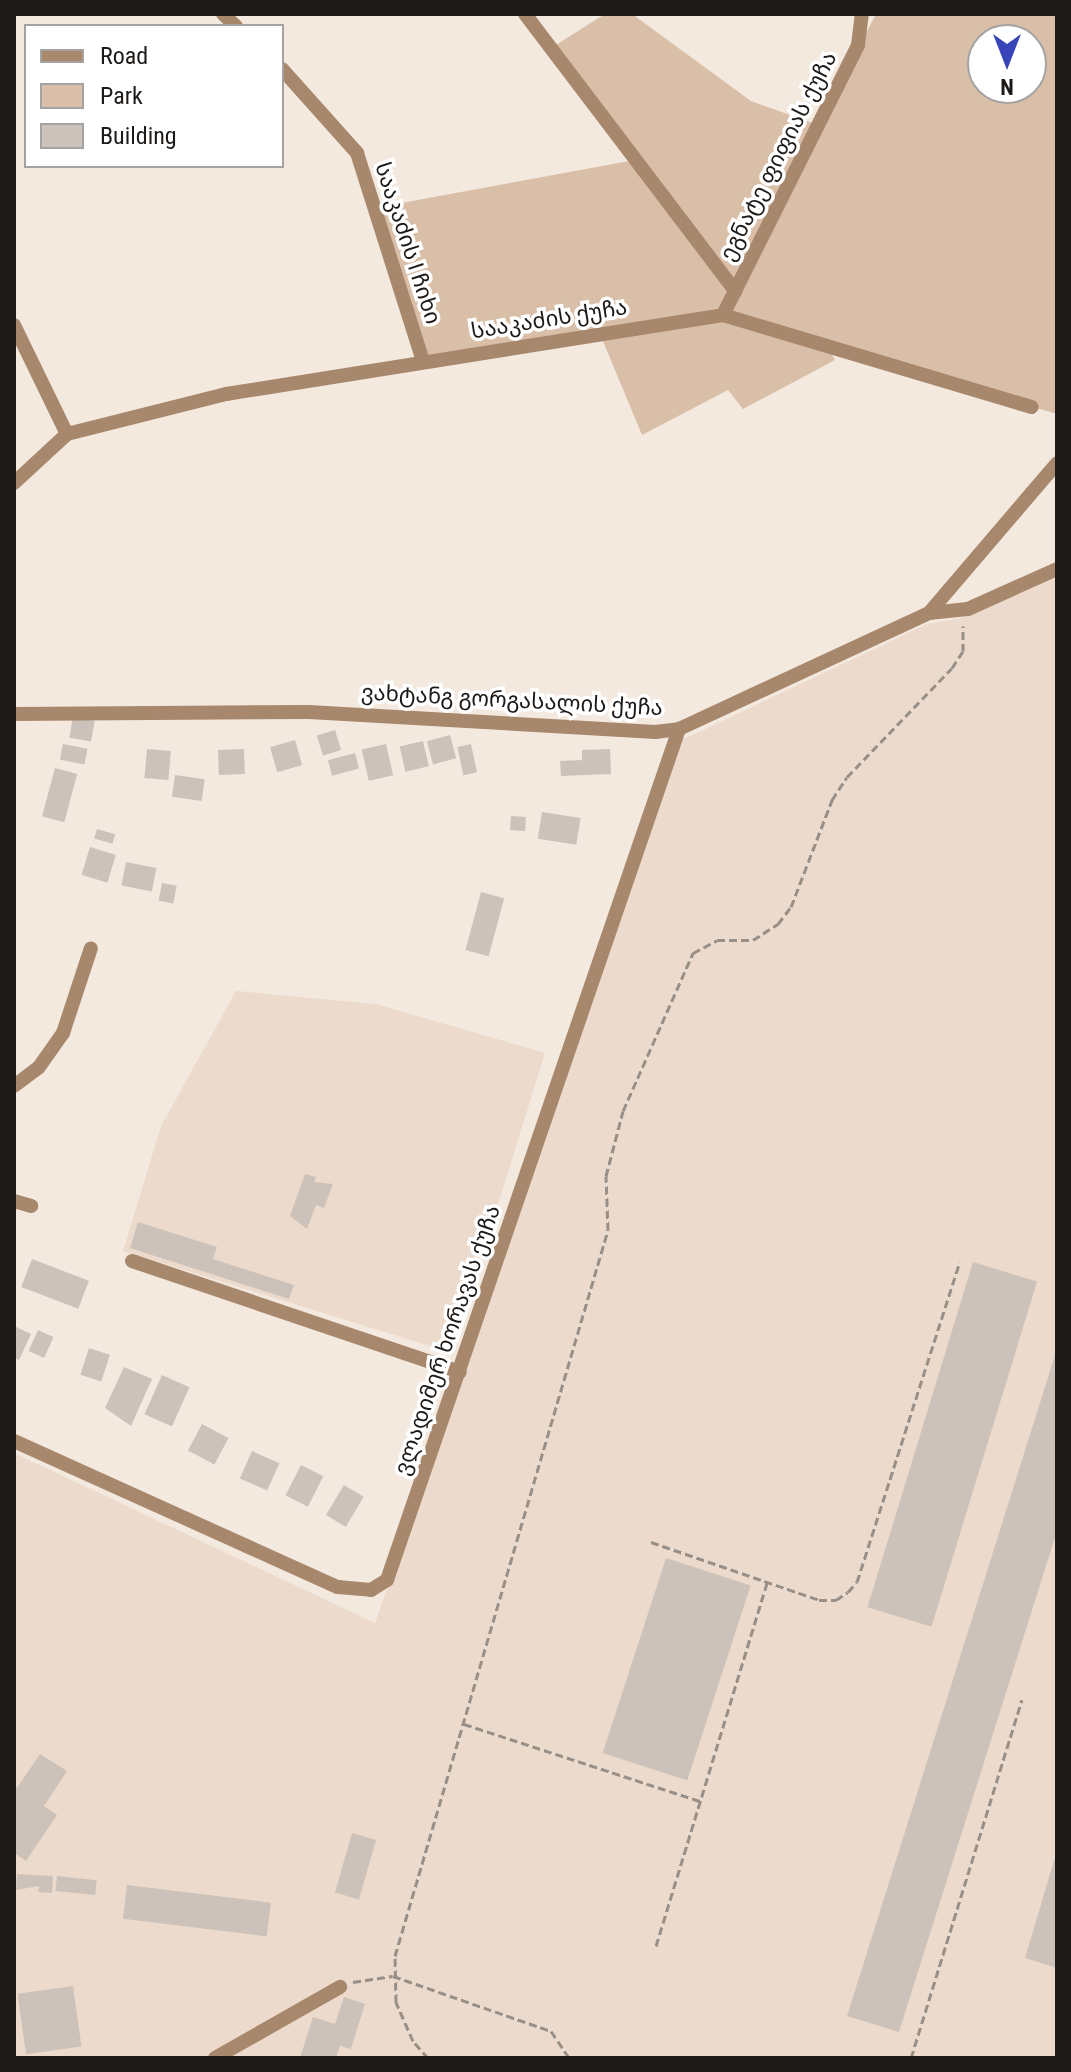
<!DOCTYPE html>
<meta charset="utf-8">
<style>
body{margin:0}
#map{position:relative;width:1071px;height:2072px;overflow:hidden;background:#f4e9df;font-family:"Roboto Condensed","Noto Sans Georgian",sans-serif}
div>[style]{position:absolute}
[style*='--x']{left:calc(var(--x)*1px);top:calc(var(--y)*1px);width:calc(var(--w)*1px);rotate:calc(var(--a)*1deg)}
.built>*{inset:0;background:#ecdbcc}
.green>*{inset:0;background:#dabfa8}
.building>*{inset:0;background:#cdc2b9;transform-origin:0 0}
.path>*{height:3px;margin-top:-1.5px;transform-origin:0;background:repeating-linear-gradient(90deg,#978f88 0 8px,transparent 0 12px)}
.street>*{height:14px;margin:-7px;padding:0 7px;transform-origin:7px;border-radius:7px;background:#a8886d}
span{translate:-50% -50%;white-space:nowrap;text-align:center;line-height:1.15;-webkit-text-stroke:7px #fff;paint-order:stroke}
.street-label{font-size:22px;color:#1d1916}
.frame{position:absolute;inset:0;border:16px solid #1d1916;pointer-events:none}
.legend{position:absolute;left:24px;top:24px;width:260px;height:144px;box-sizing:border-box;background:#fff;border:2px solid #a5a3a2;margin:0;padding:10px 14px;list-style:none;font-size:24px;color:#1d1916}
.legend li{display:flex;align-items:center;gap:16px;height:40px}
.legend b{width:40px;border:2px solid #a5a3a2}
.north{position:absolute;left:967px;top:24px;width:80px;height:80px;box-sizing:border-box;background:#fff;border:2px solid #a5a3a2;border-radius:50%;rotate:180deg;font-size:22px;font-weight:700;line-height:32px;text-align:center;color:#1d1916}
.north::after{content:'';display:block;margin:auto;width:28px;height:36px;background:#3844b7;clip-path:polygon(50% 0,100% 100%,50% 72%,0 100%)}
</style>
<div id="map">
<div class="built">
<div style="clip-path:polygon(1057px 578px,1057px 2058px,14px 2058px,14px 1453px,375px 1623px,682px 740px,927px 624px,961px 618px)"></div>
<div style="clip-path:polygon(236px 991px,376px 1004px,545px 1053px,452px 1353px,123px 1251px,161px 1126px)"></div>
</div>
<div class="green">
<div style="clip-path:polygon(evenodd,605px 14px,632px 14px,751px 101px,818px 125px,876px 14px,1057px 14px,1057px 414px,827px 346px,835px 360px,743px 409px,728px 390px,642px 435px,600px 334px,423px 361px,374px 208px,635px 160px,551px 48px,605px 14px,983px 40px,1031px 40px,1031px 88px,983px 88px,983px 40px)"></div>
</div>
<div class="building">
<div style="left:73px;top:717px;width:22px;height:21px;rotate:10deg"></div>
<div style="left:335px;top:730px;width:21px;height:19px;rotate:73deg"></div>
<div style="left:450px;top:735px;width:24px;height:24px;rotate:75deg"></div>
<div style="left:295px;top:740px;width:26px;height:26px;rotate:74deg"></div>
<div style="left:423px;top:741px;width:26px;height:24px;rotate:77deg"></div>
<div style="left:63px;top:744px;width:25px;height:16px;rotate:11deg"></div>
<div style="left:386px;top:744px;width:32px;height:25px;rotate:77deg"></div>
<div style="left:471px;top:744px;width:29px;height:14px;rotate:78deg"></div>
<div style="left:147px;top:749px;width:24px;height:29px;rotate:5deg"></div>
<div style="left:244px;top:749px;width:25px;height:26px;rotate:88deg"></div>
<div style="clip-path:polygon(610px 749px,611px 774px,561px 776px,560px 761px,582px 760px,582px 750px)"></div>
<div style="left:355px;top:753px;width:16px;height:28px;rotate:75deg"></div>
<div style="left:55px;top:768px;width:23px;height:50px;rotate:15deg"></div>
<div style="left:175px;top:775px;width:30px;height:22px;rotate:8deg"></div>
<div style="left:542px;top:812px;width:39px;height:27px;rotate:9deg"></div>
<div style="left:511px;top:816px;width:15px;height:14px;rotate:4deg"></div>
<div style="left:97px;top:829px;width:19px;height:10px;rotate:16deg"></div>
<div style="left:90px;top:847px;width:27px;height:29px;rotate:17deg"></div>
<div style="left:126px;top:862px;width:31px;height:24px;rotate:11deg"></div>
<div style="left:162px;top:883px;width:15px;height:18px;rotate:11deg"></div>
<div style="left:481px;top:892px;width:24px;height:60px;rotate:15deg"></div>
<div style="clip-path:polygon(305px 1174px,316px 1177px,314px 1182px,333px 1184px,324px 1208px,316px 1205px,307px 1229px,290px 1216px)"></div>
<div style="clip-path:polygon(138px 1222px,217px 1247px,213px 1259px,294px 1285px,289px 1299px,130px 1248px)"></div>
<div style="left:32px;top:1259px;width:61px;height:30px;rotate:21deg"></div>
<div style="left:973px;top:1262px;width:67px;height:361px;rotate:17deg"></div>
<div style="clip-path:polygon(14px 1326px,31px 1334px,19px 1360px,14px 1357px)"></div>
<div style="left:38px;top:1330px;width:17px;height:23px;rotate:24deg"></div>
<div style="left:89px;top:1348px;width:22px;height:28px;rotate:18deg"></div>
<div style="clip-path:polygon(1056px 1352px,1057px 1531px,899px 2032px,847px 2016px)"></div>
<div style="clip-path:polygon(124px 1367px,152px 1379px,131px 1426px,105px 1408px)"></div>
<div style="left:162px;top:1375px;width:30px;height:43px;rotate:24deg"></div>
<div style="left:202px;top:1424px;width:30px;height:30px;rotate:28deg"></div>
<div style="left:252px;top:1451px;width:30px;height:30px;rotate:24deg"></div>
<div style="left:301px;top:1465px;width:25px;height:34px;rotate:27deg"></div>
<div style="left:344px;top:1485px;width:23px;height:35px;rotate:31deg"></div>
<div style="left:666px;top:1558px;width:89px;height:205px;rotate:18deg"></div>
<div style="clip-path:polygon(40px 1754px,67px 1771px,44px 1806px,57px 1815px,26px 1861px,14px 1853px,14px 1792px)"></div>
<div style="left:352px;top:1833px;width:25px;height:62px;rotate:16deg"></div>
<div style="clip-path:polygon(1056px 1854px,1057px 1854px,1057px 1968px,1025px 1958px)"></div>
<div style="clip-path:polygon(17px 1874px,53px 1876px,52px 1893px,38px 1892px,39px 1886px,16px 1890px)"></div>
<div style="left:57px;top:1876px;width:40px;height:15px;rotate:6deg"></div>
<div style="left:127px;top:1885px;width:145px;height:34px;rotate:7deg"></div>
<div style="left:73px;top:1986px;width:61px;height:56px;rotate:82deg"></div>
<div style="clip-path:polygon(344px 1997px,365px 2004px,351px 2049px,340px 2046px,336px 2058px,300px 2058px,313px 2017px,335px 2024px)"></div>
</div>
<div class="path">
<div style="--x:651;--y:1542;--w:178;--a:19"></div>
<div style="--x:819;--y:1600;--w:17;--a:0"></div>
<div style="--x:836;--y:1600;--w:14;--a:-34"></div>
<div style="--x:848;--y:1592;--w:13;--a:-48"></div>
<div style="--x:857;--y:1582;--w:336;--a:-72.2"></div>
<div style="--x:464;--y:1724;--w:248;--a:18.1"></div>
<div style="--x:656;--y:1946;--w:381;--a:-73"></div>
<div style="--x:353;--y:1982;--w:40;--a:-8.5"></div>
<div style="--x:393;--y:1976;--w:167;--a:19.2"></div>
<div style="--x:551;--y:2031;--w:32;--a:56"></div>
<div style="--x:428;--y:2058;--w:23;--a:-131"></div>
<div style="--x:413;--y:2041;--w:43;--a:-113.6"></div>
<div style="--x:396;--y:2002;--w:46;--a:-91.2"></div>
<div style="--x:395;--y:1956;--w:757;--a:-73.65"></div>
<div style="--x:608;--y:1230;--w:54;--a:-92.1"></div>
<div style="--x:606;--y:1176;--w:67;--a:-75.3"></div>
<div style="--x:623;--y:1111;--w:173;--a:-66.1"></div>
<div style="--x:693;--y:953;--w:27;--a:-28"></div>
<div style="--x:717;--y:940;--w:36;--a:0"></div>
<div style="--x:753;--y:940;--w:30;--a:-33"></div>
<div style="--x:778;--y:924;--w:21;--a:-53"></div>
<div style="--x:791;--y:907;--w:115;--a:-69"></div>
<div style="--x:832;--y:800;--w:27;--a:-57"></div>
<div style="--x:847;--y:777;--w:151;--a:-46.1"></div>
<div style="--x:952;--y:668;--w:20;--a:-57"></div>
<div style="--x:963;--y:651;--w:25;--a:-90"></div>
<div style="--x:911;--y:2058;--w:375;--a:-72.8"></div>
</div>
<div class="street">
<div style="--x:223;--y:14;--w:18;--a:43"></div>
<div style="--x:525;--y:14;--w:348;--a:52.8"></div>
<div style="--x:282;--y:69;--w:113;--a:48.2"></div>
<div style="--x:357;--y:153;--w:218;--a:72.4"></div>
<div style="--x:723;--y:315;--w:302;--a:-63.4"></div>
<div style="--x:858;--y:45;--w:31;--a:-83"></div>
<div style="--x:14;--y:325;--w:121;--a:64.1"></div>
<div style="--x:67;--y:434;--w:72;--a:137.2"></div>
<div style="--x:67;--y:434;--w:164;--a:-14.1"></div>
<div style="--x:226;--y:394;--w:503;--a:-9.03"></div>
<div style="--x:723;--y:315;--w:322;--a:16.6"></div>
<div style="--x:929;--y:613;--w:39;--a:-6"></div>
<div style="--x:968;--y:609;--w:98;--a:-24.2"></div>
<div style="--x:14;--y:714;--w:295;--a:-0.4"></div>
<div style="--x:309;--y:712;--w:347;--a:3.3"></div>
<div style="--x:655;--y:732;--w:24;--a:-7"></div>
<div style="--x:679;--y:729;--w:276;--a:-24.9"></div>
<div style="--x:929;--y:613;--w:197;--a:-49.5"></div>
<div style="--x:14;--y:1086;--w:31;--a:-37"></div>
<div style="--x:39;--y:1067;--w:42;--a:-54.8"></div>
<div style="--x:63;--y:1033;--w:89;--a:-71.8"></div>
<div style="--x:14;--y:1201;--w:18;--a:16"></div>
<div style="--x:132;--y:1261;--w:346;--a:18.7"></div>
<div style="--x:14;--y:1441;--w:355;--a:24.3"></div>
<div style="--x:338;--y:1587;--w:33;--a:5"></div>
<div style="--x:371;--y:1590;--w:19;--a:-32"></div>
<div style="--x:387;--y:1580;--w:900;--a:-71.06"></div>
<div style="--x:215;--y:2058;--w:144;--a:-29.6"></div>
</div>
<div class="street-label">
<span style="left:778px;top:156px;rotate:-63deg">ეგნატე ფიფიას ქუჩა</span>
<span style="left:408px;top:243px;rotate:72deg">სააკაძის I ჩიხი</span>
<span style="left:549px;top:319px;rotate:-9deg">სააკაძის ქუჩა</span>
<span style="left:512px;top:700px;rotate:3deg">ვახტანგ გორგასალის ქუჩა</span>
<span style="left:447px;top:1340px;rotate:-71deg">ვლადიმერ ხორავას ქუჩა</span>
</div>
<div class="frame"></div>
<ul class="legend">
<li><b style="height:10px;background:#a8886d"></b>Road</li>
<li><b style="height:22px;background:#dabfa8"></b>Park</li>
<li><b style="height:22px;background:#cdc2b9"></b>Building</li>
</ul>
<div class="north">N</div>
</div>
